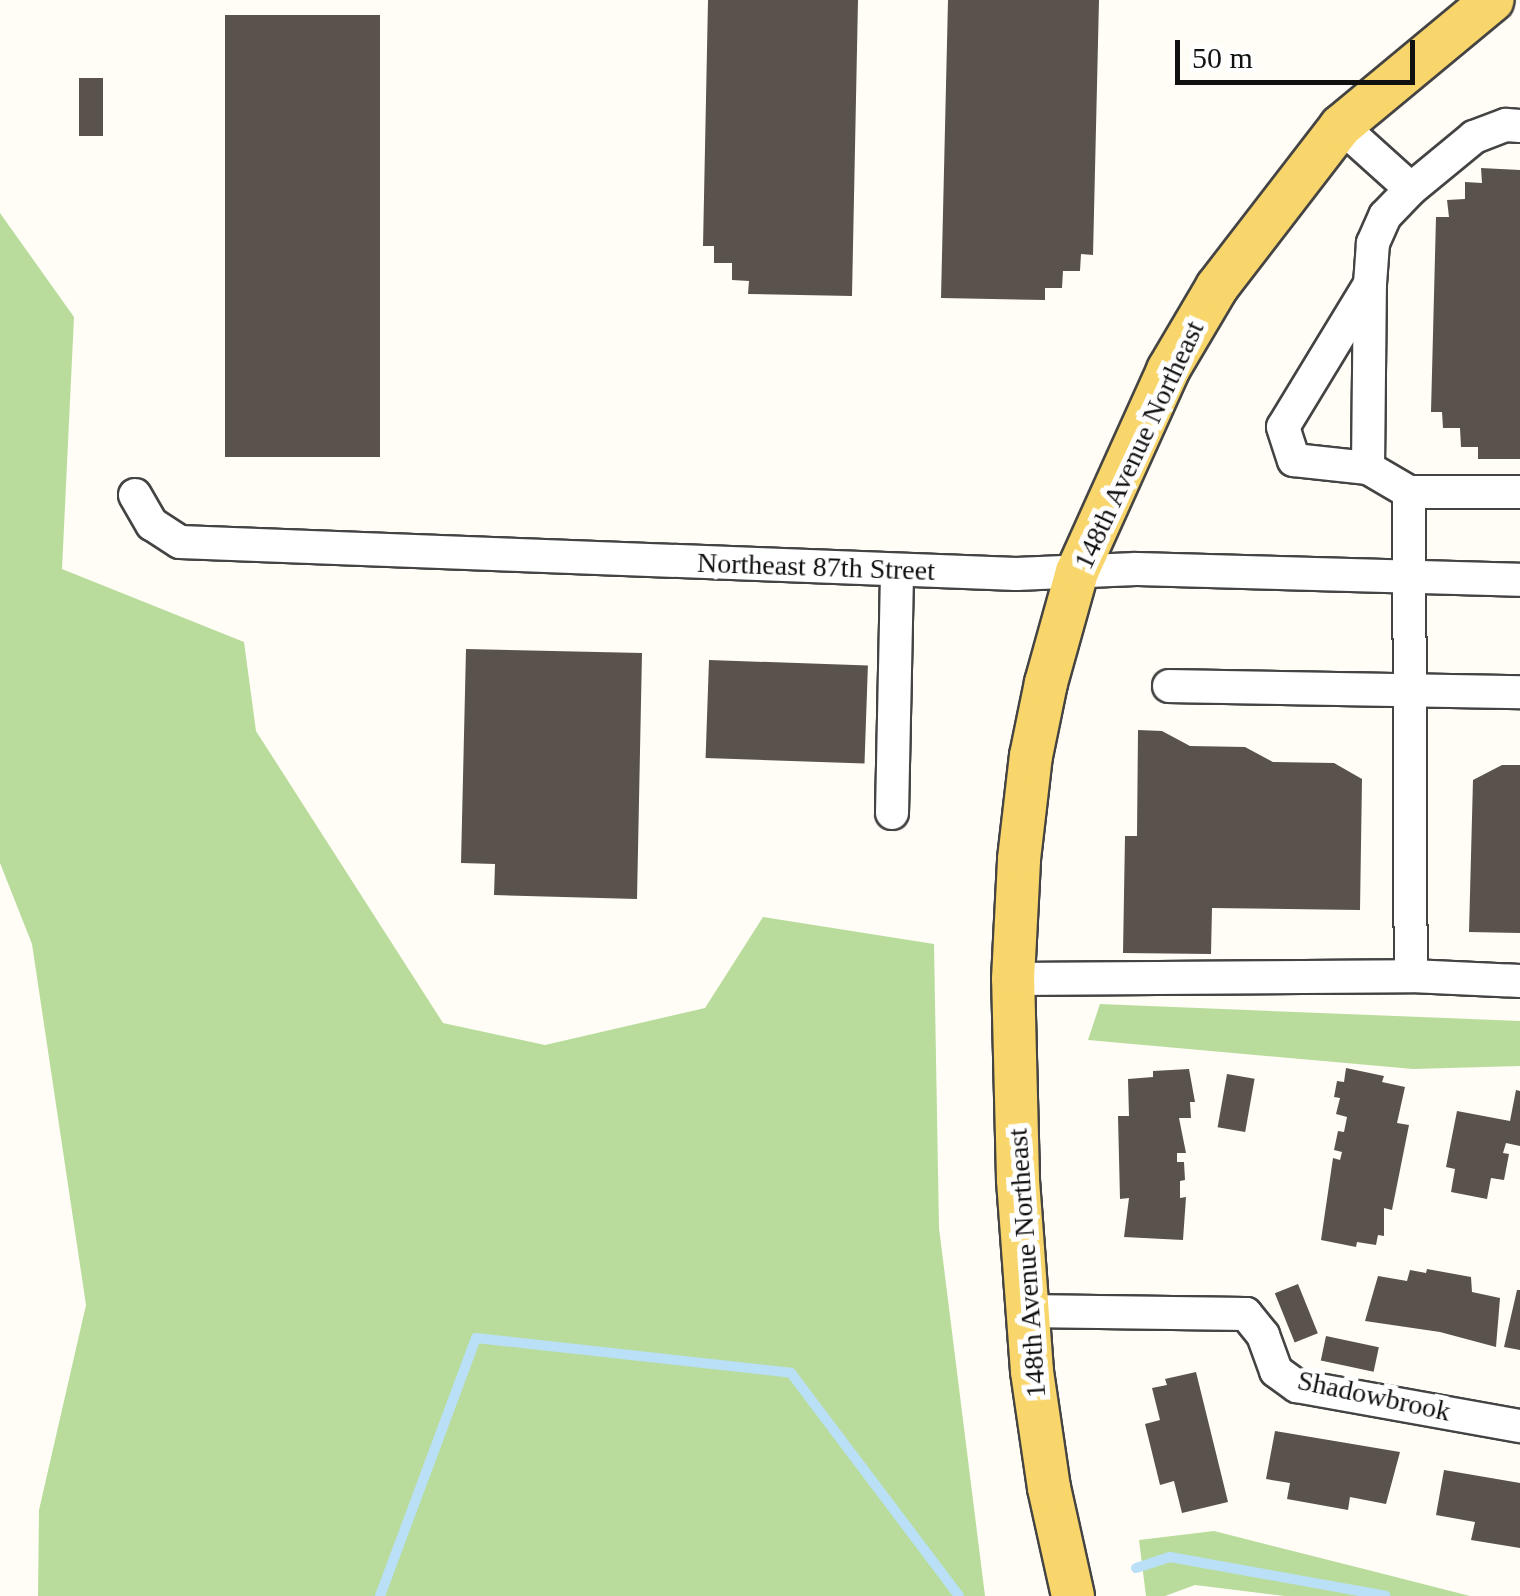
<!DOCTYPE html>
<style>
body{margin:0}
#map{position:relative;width:1520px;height:1596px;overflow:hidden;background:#fffdf5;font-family:Georgia,serif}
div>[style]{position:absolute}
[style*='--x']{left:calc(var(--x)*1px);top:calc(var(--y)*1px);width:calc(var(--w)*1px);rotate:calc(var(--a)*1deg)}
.forest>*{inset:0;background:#b9dc9c}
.stream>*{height:10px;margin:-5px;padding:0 5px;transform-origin:5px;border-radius:5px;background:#b9e0f7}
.building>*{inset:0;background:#5a524d;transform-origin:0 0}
.roads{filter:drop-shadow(2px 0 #444) drop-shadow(-2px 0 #444) drop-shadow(0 2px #444) drop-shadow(0 -2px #444)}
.minor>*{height:32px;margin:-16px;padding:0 16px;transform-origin:16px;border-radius:16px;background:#fff}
.major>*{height:42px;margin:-21px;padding:0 21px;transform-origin:21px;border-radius:21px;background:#f9d66b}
span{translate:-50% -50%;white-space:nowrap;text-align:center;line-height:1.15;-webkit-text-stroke:10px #fff;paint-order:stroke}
.street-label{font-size:28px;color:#111}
.scale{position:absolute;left:1175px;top:40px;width:240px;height:45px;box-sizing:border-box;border:5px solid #111;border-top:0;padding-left:12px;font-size:30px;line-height:35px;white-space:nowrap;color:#111;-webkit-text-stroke:8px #fff;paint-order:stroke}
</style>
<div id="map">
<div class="forest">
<div style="clip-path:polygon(0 213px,74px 317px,62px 569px,244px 642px,256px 731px,443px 1023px,545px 1045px,705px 1008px,763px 917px,934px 944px,939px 1228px,985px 1596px,38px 1596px,39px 1510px,86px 1305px,32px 944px,0 863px)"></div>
<div style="clip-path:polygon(1100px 1004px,1520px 1021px,1520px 1066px,1413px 1069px,1088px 1040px)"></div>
<div style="clip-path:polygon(1214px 1531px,1376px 1572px,1470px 1596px,1285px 1596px,1195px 1585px,1165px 1596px,1146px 1596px,1139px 1540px)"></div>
</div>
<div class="stream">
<div style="--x:1136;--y:1568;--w:36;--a:-18"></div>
<div style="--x:1170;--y:1557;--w:219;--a:10.2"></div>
<div style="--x:380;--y:1596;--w:275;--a:-69.6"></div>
<div style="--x:476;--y:1338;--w:317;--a:6.3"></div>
<div style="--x:791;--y:1373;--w:279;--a:53"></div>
</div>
<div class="building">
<div style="clip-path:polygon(708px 0,858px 0,852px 296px,748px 294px,749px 281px,732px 280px,732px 263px,714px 263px,714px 246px,703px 246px)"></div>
<div style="clip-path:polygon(948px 0,1099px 0,1093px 255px,1081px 254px,1080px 271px,1063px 271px,1062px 288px,1045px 288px,1045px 300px,941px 298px)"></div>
<div style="left:225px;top:15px;width:155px;height:442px"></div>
<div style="left:79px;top:78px;width:24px;height:58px"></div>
<div style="clip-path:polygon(1481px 168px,1520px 170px,1520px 459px,1478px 459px,1478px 447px,1461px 447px,1460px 428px,1443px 428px,1442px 412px,1431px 412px,1436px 217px,1449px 217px,1447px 200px,1465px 199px,1465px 182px,1482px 183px)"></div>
<div style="clip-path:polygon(466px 649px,642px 653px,637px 899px,494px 895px,495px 864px,461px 863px)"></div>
<div style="left:709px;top:660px;width:159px;height:98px;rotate:2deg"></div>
<div style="clip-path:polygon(1138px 730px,1162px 731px,1190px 746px,1245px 747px,1273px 762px,1334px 763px,1362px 779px,1360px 910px,1212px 908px,1211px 954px,1123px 953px,1125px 836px,1137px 836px)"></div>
<div style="clip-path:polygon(1502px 765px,1520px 765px,1520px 933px,1469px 932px,1473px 780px)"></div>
<div style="clip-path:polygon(1346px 1068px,1384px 1076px,1382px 1082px,1405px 1087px,1397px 1123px,1409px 1125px,1392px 1210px,1384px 1208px,1384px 1236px,1378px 1235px,1376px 1245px,1357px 1242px,1356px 1247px,1321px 1240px,1333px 1158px,1340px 1160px,1342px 1152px,1334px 1150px,1338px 1131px,1344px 1132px,1347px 1117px,1336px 1114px,1340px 1098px,1334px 1097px,1337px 1081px,1344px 1082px)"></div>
<div style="clip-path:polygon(1189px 1069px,1195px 1102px,1190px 1102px,1191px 1118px,1179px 1118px,1186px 1153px,1177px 1153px,1177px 1162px,1184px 1162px,1185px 1180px,1180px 1181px,1180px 1198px,1186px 1197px,1183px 1240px,1124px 1237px,1129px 1198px,1120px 1199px,1118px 1116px,1129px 1116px,1128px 1079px,1153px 1077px,1153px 1071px)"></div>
<div style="left:1227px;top:1074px;width:28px;height:54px;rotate:10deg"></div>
<div style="clip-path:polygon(1516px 1090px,1520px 1091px,1520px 1146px,1506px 1143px,1503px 1153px,1509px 1154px,1504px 1180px,1491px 1178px,1487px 1199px,1451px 1192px,1455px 1169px,1446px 1167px,1457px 1111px,1510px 1121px)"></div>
<div style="clip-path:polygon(1427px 1269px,1471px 1277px,1472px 1292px,1500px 1298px,1496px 1347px,1440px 1332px,1365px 1321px,1378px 1276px,1407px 1281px,1410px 1270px,1426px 1273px)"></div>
<div style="left:1298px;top:1284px;width:53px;height:25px;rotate:68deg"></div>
<div style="clip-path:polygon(1517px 1290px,1520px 1290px,1520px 1350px,1504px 1347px)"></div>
<div style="left:1326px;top:1336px;width:54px;height:25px;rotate:12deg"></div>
<div style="clip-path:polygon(1196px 1372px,1228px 1502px,1182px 1513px,1174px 1481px,1160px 1485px,1145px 1424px,1160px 1420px,1152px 1388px,1167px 1385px,1165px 1379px)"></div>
<div style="clip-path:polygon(1275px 1431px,1400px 1452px,1386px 1504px,1350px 1497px,1348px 1510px,1287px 1499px,1290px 1483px,1266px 1479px)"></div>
<div style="clip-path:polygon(1444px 1470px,1520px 1483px,1520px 1548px,1471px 1540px,1475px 1522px,1436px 1515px)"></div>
</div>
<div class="roads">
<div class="minor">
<div style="--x:1341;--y:126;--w:94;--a:42"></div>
<div style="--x:1411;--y:189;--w:37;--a:134"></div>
<div style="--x:1385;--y:216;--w:30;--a:114"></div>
<div style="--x:1373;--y:243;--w:41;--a:94.2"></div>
<div style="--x:1370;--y:284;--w:167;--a:121.3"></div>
<div style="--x:1283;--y:427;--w:35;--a:72"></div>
<div style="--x:1294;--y:460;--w:74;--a:6.2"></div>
<div style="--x:1368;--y:468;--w:48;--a:30.3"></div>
<div style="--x:1409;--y:492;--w:484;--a:89.8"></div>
<div style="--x:1411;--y:189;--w:82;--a:-39.5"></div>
<div style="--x:1474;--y:137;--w:34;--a:-21"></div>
<div style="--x:1506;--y:125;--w:14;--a:4"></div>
<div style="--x:1368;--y:468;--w:184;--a:-89.4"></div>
<div style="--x:1409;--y:492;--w:111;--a:0"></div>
<div style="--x:135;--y:495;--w:34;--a:60"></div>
<div style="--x:152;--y:524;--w:33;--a:33"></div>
<div style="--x:180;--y:542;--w:837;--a:2.19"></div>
<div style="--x:1016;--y:574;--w:120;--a:-2.4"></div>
<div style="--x:1136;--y:569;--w:384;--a:1.6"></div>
<div style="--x:1169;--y:686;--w:351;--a:1"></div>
<div style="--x:892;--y:813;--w:243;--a:-88.8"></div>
<div style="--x:1013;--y:979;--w:398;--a:-0.4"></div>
<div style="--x:1411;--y:976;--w:109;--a:2.6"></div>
<div style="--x:1025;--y:1311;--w:221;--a:0.8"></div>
<div style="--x:1246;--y:1314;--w:27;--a:51"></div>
<div style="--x:1263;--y:1335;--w:38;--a:70"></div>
<div style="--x:1276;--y:1371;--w:26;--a:36"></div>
<div style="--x:1297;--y:1386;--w:227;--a:10.2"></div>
</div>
<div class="major">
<div style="--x:1073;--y:1596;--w:111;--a:-102.5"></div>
<div style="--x:1049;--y:1488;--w:118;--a:-98.3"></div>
<div style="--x:1032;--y:1371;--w:193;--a:-94.2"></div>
<div style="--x:1018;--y:1179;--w:200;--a:-91.4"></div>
<div style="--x:1013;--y:979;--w:120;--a:-87.1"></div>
<div style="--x:1019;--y:859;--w:104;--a:-83.4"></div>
<div style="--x:1031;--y:756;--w:75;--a:-78.4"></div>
<div style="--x:1046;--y:683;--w:115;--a:-74.4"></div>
<div style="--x:1077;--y:572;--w:222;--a:-65.7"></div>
<div style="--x:1168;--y:370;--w:96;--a:-59.4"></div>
<div style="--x:1217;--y:287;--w:203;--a:-52.4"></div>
<div style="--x:1341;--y:126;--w:197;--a:-39.7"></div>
</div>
</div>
<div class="street-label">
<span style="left:1139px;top:445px;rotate:-65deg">148th Avenue Northeast</span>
<span style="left:816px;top:567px;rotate:2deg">Northeast 87th Street</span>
<span style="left:1027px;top:1263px;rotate:-94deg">148th Avenue Northeast</span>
<span style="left:1374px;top:1396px;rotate:12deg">Shadowbrook</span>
</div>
<div class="scale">50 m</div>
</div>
